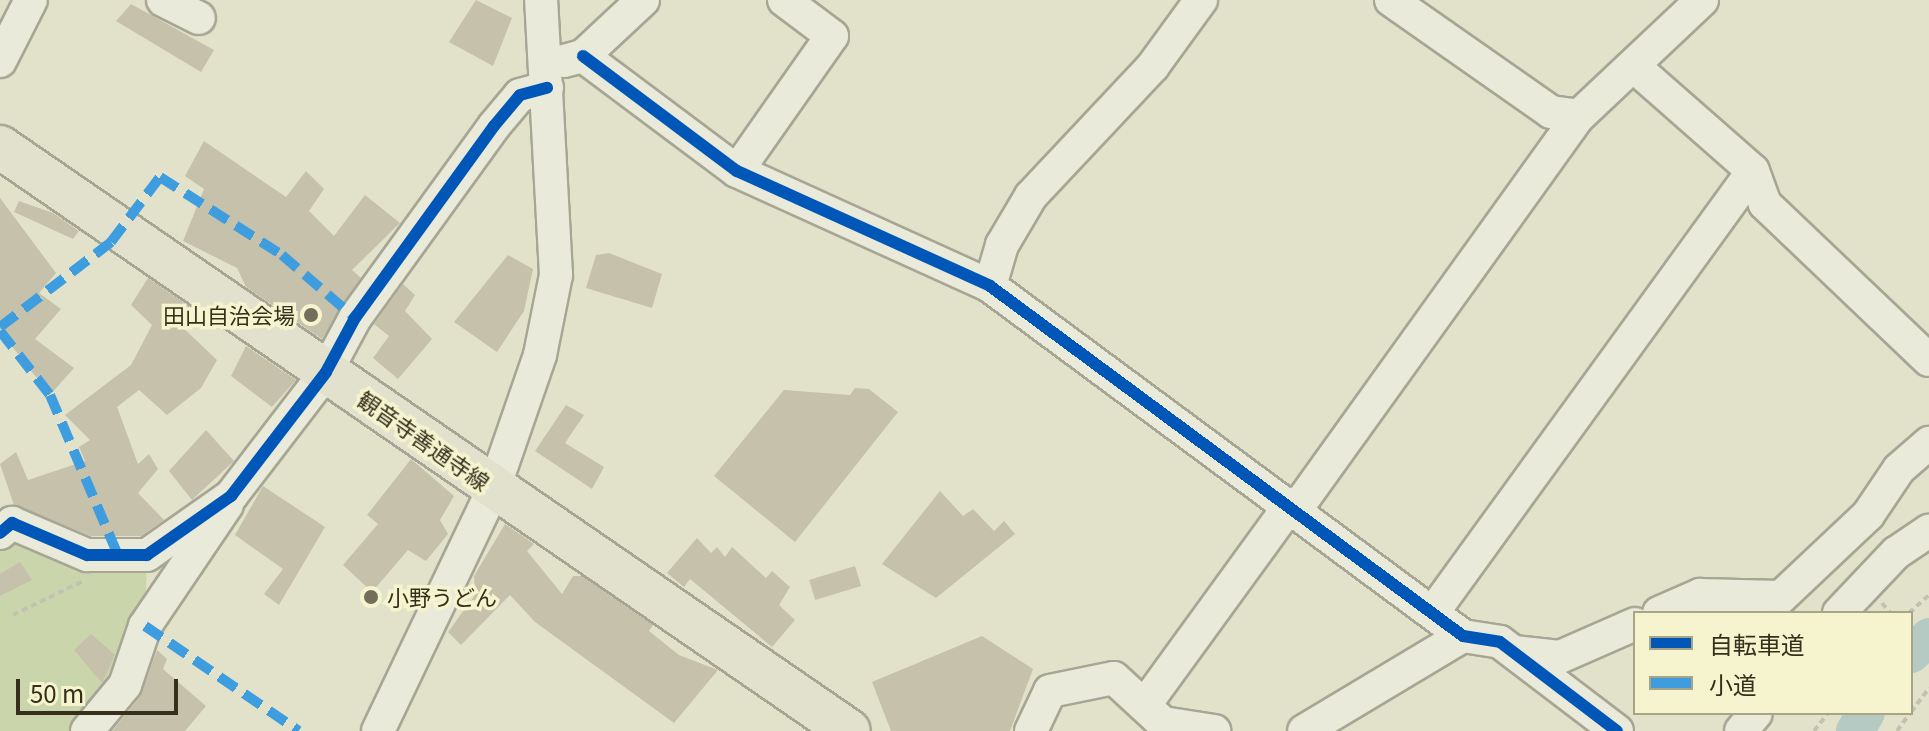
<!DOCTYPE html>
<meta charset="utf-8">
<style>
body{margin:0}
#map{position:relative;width:1929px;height:731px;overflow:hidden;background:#e2e2ca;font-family:Georgia,"Noto Sans JP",serif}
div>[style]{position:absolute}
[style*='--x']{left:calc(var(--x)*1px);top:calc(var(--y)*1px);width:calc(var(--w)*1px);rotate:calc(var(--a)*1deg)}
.green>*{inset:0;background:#cad5ac}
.river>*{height:38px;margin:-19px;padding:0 19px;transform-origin:19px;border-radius:19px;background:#b5cac2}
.building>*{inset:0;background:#c6c1ab;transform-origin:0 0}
.path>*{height:4px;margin-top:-2px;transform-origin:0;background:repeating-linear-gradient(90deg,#c3c1b2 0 6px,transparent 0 10px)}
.roads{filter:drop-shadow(2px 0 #a7a694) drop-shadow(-2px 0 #a7a694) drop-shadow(0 2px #a7a694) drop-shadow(0 -2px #a7a694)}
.minor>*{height:32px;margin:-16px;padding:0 16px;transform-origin:16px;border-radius:16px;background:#eaeadb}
.major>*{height:42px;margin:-21px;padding:0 21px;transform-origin:21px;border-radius:21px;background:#e2e1cd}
.quiet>*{height:10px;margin-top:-5px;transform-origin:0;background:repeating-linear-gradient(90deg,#3e9ddf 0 20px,transparent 0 30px)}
.cycleway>*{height:12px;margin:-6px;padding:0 6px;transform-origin:6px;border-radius:6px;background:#0057b8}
.dots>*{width:22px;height:22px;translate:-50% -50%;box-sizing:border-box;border:4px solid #f5f4cf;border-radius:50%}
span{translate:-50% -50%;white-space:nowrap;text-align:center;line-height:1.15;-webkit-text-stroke:7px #f5f4cf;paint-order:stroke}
.poi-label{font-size:22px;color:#352f1c}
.right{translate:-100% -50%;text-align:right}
.left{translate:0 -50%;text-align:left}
.street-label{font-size:22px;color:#352f1c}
.legend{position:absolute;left:1633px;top:611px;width:280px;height:104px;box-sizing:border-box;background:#f5f4cf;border:2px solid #a8a587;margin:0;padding:10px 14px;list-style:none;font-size:24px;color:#352f1c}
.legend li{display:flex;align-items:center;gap:16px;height:40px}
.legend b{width:40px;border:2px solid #a8a587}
.scale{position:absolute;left:16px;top:679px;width:162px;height:36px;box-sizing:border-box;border:4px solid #352f1c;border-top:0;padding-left:10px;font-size:24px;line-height:28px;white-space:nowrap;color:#352f1c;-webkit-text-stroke:6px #f5f4cf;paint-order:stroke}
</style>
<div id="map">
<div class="green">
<div style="clip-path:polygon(0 533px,147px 555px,145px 626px,87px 731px,0 731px)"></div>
</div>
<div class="river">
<div style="--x:1911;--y:654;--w:25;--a:-43"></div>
<div style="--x:1855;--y:731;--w:21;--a:-59"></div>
</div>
<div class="building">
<div style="clip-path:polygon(476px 0,512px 18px,493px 66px,449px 42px)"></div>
<div style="clip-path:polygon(131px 4px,214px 50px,201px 72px,116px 21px)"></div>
<div style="clip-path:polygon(204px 141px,286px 197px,306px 171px,324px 189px,309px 211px,334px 236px,365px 195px,400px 223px,352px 270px,361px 278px,322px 339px,246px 287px,237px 268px,183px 241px,204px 189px,185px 176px)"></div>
<div style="clip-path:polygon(0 198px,56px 273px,39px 293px,61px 309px,35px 339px,74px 368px,50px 395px,0 331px)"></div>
<div style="clip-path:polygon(19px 201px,53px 213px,79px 231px,73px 239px,14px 212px)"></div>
<div style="clip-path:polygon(609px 253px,662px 274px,652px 308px,586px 288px,596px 255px)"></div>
<div style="clip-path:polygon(508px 255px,533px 269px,524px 311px,497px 352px,454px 322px)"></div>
<div style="clip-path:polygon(148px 278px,193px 309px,178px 323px,217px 360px,201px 388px,167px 415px,139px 390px,117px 407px,138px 464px,149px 454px,158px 469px,138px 493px,164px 520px,141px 536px,91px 536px,14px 505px,0 464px,16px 452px,28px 480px,85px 461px,79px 447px,90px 440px,65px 415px,131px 365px,152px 325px,131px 305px)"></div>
<div style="clip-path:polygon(403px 284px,415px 295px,405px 311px,432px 339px,398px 379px,373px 358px,389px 336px,374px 324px)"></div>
<div style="clip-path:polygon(246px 346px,296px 380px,272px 407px,231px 376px)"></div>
<div style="clip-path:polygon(855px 388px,869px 389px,898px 412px,795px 542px,714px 476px,784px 390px,850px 395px)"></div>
<div style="clip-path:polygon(566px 405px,584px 415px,565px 443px,604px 467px,592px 489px,535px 451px)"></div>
<div style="clip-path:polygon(206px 430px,234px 461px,192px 500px,169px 471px)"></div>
<div style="clip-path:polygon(411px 459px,454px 496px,440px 520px,448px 534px,426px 561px,408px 550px,372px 592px,343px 565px,378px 524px,367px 515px)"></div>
<div style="clip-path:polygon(263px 486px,325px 527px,279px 605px,264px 594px,283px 569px,235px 535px)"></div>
<div style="clip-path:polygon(940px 491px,963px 516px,973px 509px,994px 531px,1004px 521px,1015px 534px,936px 598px,882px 564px)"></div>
<div style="clip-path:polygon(505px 524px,534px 544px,527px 551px,562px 594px,573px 576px,582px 576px,653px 625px,649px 631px,679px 655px,718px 670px,674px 723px,535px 622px,510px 595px,461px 645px,448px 632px,475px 595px,474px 576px)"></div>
<div style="clip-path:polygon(697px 538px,711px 553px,717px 547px,725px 557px,732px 547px,766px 578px,772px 571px,790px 587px,779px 605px,795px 620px,772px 647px,690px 579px,684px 587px,667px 573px)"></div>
<div style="clip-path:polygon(20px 562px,32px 580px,0 596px,0 574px)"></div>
<div style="left:855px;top:566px;width:21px;height:48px;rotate:73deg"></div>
<div style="clip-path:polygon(91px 634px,115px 655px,102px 683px,74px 650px)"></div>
<div style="clip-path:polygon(982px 636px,1033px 669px,1010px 731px,891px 731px,872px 682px)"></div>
<div style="clip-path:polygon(157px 650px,167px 659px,163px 669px,206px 706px,185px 731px,112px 731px,140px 697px)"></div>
</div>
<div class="path">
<div style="--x:1882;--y:603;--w:13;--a:51"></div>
<div style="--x:1909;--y:613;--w:27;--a:-42"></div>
<div style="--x:13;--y:615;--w:78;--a:-25.9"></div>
<div style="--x:1911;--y:712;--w:30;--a:-53"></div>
<div style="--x:1814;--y:731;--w:23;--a:-52"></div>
<div style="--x:1897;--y:731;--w:22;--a:-54"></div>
</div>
<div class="roads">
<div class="minor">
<div style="--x:163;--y:0;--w:40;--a:26.6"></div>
<div style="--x:1391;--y:0;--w:195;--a:35"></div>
<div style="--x:1551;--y:112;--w:28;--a:8"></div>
<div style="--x:1579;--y:116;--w:169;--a:-43.3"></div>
<div style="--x:583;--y:56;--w:192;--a:36.8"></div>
<div style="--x:737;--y:171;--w:278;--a:24.4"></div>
<div style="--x:990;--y:286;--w:588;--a:36.5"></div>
<div style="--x:1463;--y:636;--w:37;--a:9"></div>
<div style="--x:1500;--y:642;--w:147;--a:37.3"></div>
<div style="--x:0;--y:61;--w:68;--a:-63.1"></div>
<div style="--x:564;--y:61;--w:20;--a:-15"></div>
<div style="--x:583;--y:56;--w:82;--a:-43"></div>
<div style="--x:1637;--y:69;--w:154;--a:41.3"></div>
<div style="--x:1753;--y:171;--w:35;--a:70"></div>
<div style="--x:1765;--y:204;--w:226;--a:43.6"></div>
<div style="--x:737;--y:171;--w:165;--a:-54.9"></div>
<div style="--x:832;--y:36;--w:60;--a:-143.1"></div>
<div style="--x:990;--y:286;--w:43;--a:-73.7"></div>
<div style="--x:1002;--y:245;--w:57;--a:-59.4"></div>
<div style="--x:1031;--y:196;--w:178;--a:-46.8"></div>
<div style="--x:1153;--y:66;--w:82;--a:-54"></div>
<div style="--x:1297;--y:508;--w:483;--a:-54.3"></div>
<div style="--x:0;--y:533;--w:16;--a:-40"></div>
<div style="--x:12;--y:523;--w:82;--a:23.1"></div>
<div style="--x:87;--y:555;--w:60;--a:0"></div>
<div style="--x:147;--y:555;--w:103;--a:-35.1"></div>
<div style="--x:231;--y:496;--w:156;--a:-52.5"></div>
<div style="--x:326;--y:372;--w:61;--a:-61.8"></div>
<div style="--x:355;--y:318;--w:237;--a:-54.1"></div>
<div style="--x:494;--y:126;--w:40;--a:-50"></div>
<div style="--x:520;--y:95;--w:28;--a:-15"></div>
<div style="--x:1434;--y:611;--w:543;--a:-54.06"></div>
<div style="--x:1659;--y:613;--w:45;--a:-23.7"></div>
<div style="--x:1700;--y:595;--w:81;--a:1.4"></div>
<div style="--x:1781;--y:597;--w:120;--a:-43.3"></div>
<div style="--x:1868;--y:515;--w:55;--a:-56"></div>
<div style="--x:1899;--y:469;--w:40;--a:-41"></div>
<div style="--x:1839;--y:613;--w:83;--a:-46.5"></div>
<div style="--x:1896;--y:553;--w:40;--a:-34"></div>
<div style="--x:1514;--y:652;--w:46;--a:6.2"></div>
<div style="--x:1560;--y:657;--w:82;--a:-23.7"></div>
<div style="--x:1147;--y:702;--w:245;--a:-54"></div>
<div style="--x:87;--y:731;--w:60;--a:-50.4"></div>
<div style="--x:125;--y:685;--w:62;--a:-71.3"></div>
<div style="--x:145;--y:626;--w:146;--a:-55.9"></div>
<div style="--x:378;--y:731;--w:269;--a:-64.5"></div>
<div style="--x:494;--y:488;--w:141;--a:-70.9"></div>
<div style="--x:540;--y:355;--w:82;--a:-78.7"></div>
<div style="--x:556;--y:275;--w:275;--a:-93.1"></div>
<div style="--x:1031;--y:731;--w:44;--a:-64.6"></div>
<div style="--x:1050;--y:691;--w:65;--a:-11.5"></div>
<div style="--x:1114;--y:678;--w:67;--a:42.6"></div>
<div style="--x:1163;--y:723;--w:52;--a:8.9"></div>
<div style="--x:1304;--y:731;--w:185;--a:-30.9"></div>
<div style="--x:1741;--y:731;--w:23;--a:-50"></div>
</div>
<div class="major">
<div style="--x:0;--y:147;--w:1030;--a:34.52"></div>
</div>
</div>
<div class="quiet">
<div style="--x:0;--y:327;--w:140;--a:-37.4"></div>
<div style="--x:111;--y:242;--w:81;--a:-53"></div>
<div style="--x:160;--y:177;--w:145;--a:32.6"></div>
<div style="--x:282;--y:255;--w:96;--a:40.8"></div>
<div style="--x:0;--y:331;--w:81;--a:52"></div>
<div style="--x:50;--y:395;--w:174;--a:67"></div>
<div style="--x:145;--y:626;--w:186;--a:34.3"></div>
</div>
<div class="cycleway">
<div style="--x:583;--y:56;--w:192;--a:36.8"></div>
<div style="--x:737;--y:171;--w:278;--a:24.4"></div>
<div style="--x:990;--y:286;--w:588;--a:36.5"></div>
<div style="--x:1463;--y:636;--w:37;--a:9"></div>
<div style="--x:1500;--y:642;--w:147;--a:37.3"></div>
<div style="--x:0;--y:533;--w:16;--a:-40"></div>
<div style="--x:12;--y:523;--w:82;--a:23.1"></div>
<div style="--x:87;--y:555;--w:60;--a:0"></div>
<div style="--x:147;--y:555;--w:103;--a:-35.1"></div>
<div style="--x:231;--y:496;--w:156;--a:-52.5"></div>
<div style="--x:326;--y:372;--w:61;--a:-61.8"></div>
<div style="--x:355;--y:318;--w:237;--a:-54.1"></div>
<div style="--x:494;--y:126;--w:40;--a:-50"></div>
<div style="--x:520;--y:95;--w:28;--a:-15"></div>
</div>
<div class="dots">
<div style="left:311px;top:315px;background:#726e59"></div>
<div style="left:371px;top:597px;background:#726e59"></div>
</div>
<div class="poi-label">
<span class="right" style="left:295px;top:315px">田山自治会場</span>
<span class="left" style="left:387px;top:597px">小野うどん</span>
</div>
<div class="street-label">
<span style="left:424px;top:440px;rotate:35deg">観音寺善通寺線</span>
</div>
<ul class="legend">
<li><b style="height:10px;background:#0057b8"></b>自転車道</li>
<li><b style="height:10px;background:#3e9ddf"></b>小道</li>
</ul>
<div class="scale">50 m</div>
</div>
